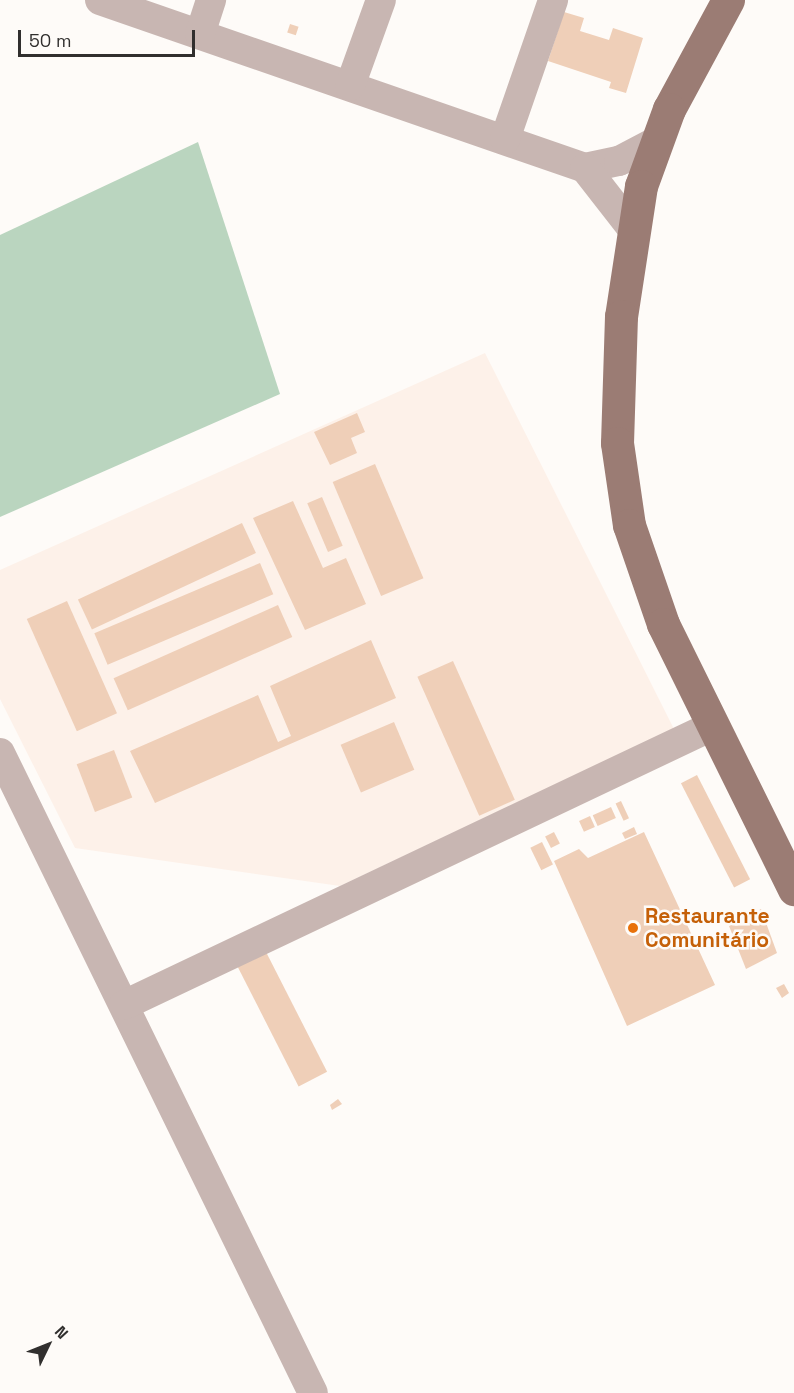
<!DOCTYPE html>
<meta charset="utf-8">
<style>
body{margin:0}
#map{position:relative;width:794px;height:1393px;overflow:hidden;background:#fefbf8;font-family:"Space Grotesk",sans-serif}
div>[style]{position:absolute}
[style*='--x']{left:calc(var(--x)*1px);top:calc(var(--y)*1px);width:calc(var(--w)*1px);rotate:calc(var(--a)*1deg)}
.built>*{inset:0;background:#fdf1e9}
.green>*{inset:0;background:#bad5bf}
.building>*{inset:0;background:#efcfb8;transform-origin:0 0}
.minor>*{height:30px;margin:-15px;padding:0 15px;transform-origin:15px;border-radius:15px;background:#c8b6b2}
.major>*{height:33px;margin:-16.5px;padding:0 16.5px;transform-origin:16.5px;border-radius:16.5px;background:#9b7c74}
.dots>*{width:16px;height:16px;translate:-50% -50%;box-sizing:border-box;border:3px solid #fefbf8;border-radius:50%}
span{translate:-50% -50%;white-space:nowrap;text-align:center;line-height:1.15;-webkit-text-stroke:5px #fefbf8;paint-order:stroke}
.food-label{font-size:21px;color:#c56008;font-weight:700}
.left{translate:0 -50%;text-align:left}
.north{position:absolute;left:18px;top:1315px;width:60px;height:60px;-webkit-text-stroke:4px #fefbf8;paint-order:stroke;rotate:47deg;font-size:16px;font-weight:700;line-height:24px;text-align:center;color:#312f2e}
.north::after{content:'';display:block;margin:auto;width:21px;height:27px;background:#312f2e;clip-path:polygon(50% 0,100% 100%,50% 72%,0 100%)}
.scale{position:absolute;left:18px;top:30px;width:177px;height:27px;box-sizing:border-box;border:3px solid #312f2e;border-top:0;padding-left:8px;font-size:18px;line-height:21px;white-space:nowrap;color:#312f2e;-webkit-text-stroke:4px #fefbf8;paint-order:stroke}
</style>
<div id="map">
<div class="built">
<div style="clip-path:polygon(485px 353px,674px 729px,340px 886px,75px 848px,0 699px,0 570px)"></div>
</div>
<div class="green">
<div style="clip-path:polygon(198px 142px,280px 394px,0 517px,0 235px)"></div>
</div>
<div class="building">
<div style="clip-path:polygon(564px 12px,584px 18px,580px 31px,609px 40px,613px 28px,643px 38px,626px 93px,609px 88px,611px 82px,548px 61px)"></div>
<div style="left:290px;top:24px;width:9px;height:9px;rotate:18deg"></div>
<div style="clip-path:polygon(357px 413px,365px 432px,351px 438px,357px 453px,330px 465px,314px 432px)"></div>
<div style="left:375px;top:464px;width:124px;height:46px;rotate:67deg"></div>
<div style="left:322px;top:497px;width:53px;height:16px;rotate:67deg"></div>
<div style="clip-path:polygon(293px 501px,323px 568px,346px 558px,366px 604px,305px 630px,253px 518px)"></div>
<div style="left:242px;top:523px;width:33px;height:181px;rotate:65deg"></div>
<div style="left:260px;top:563px;width:34px;height:180px;rotate:67deg"></div>
<div style="left:67px;top:601px;width:123px;height:44px;rotate:66deg"></div>
<div style="left:278px;top:605px;width:35px;height:180px;rotate:66deg"></div>
<div style="clip-path:polygon(371px 640px,396px 698px,155px 803px,130px 751px,258px 695px,278px 742px,291px 736px,270px 686px)"></div>
<div style="left:453px;top:661px;width:152px;height:39px;rotate:66deg"></div>
<div style="left:394px;top:722px;width:52px;height:58px;rotate:67deg"></div>
<div style="left:114px;top:750px;width:51px;height:40px;rotate:69deg"></div>
<div style="left:697px;top:775px;width:117px;height:18px;rotate:63deg"></div>
<div style="left:621px;top:801px;width:19px;height:6px;rotate:65deg"></div>
<div style="left:611px;top:807px;width:12px;height:20px;rotate:66deg"></div>
<div style="left:590px;top:816px;width:12px;height:12px;rotate:66deg"></div>
<div style="clip-path:polygon(634px 827px,637px 834px,625px 839px,622px 833px)"></div>
<div style="left:554px;top:832px;width:13px;height:10px;rotate:63deg"></div>
<div style="clip-path:polygon(644px 832px,715px 985px,627px 1026px,554px 861px,579px 849px,588px 858px)"></div>
<div style="left:542px;top:842px;width:25px;height:13px;rotate:64deg"></div>
<div style="clip-path:polygon(761px 909px,777px 953px,746px 969px,729px 926px)"></div>
<div style="left:264px;top:948px;width:139px;height:32px;rotate:63deg"></div>
<div style="clip-path:polygon(784px 984px,789px 993px,782px 998px,776px 988px)"></div>
<div style="clip-path:polygon(338px 1099px,342px 1104px,332px 1110px,330px 1105px)"></div>
</div>
<div class="minor">
<div style="--x:100;--y:0;--w:513;--a:19.11"></div>
<div style="--x:585;--y:168;--w:35;--a:-12"></div>
<div style="--x:619;--y:161;--w:43;--a:-27.8"></div>
<div style="--x:200;--y:34;--w:36;--a:-72"></div>
<div style="--x:350;--y:86;--w:91;--a:-70.2"></div>
<div style="--x:505;--y:139;--w:147;--a:-70.9"></div>
<div style="--x:585;--y:168;--w:80;--a:52.1"></div>
<div style="--x:0;--y:753;--w:712;--a:63.94"></div>
<div style="--x:124;--y:1005;--w:651;--a:-25.38"></div>
</div>
<div class="major">
<div style="--x:728;--y:0;--w:124;--a:118.4"></div>
<div style="--x:669;--y:109;--w:82;--a:110"></div>
<div style="--x:641;--y:186;--w:132;--a:98.7"></div>
<div style="--x:621;--y:316;--w:127;--a:91.8"></div>
<div style="--x:617;--y:443;--w:83;--a:81.7"></div>
<div style="--x:629;--y:525;--w:105;--a:71"></div>
<div style="--x:663;--y:624;--w:296;--a:63.7"></div>
</div>
<div class="dots">
<div style="left:633px;top:928px;background:#e8710a"></div>
</div>
<div class="food-label">
<span class="left" style="left:645px;top:928px">Restaurante<br>Comunitário</span>
</div>
<div class="north">N</div>
<div class="scale">50 m</div>
</div>
